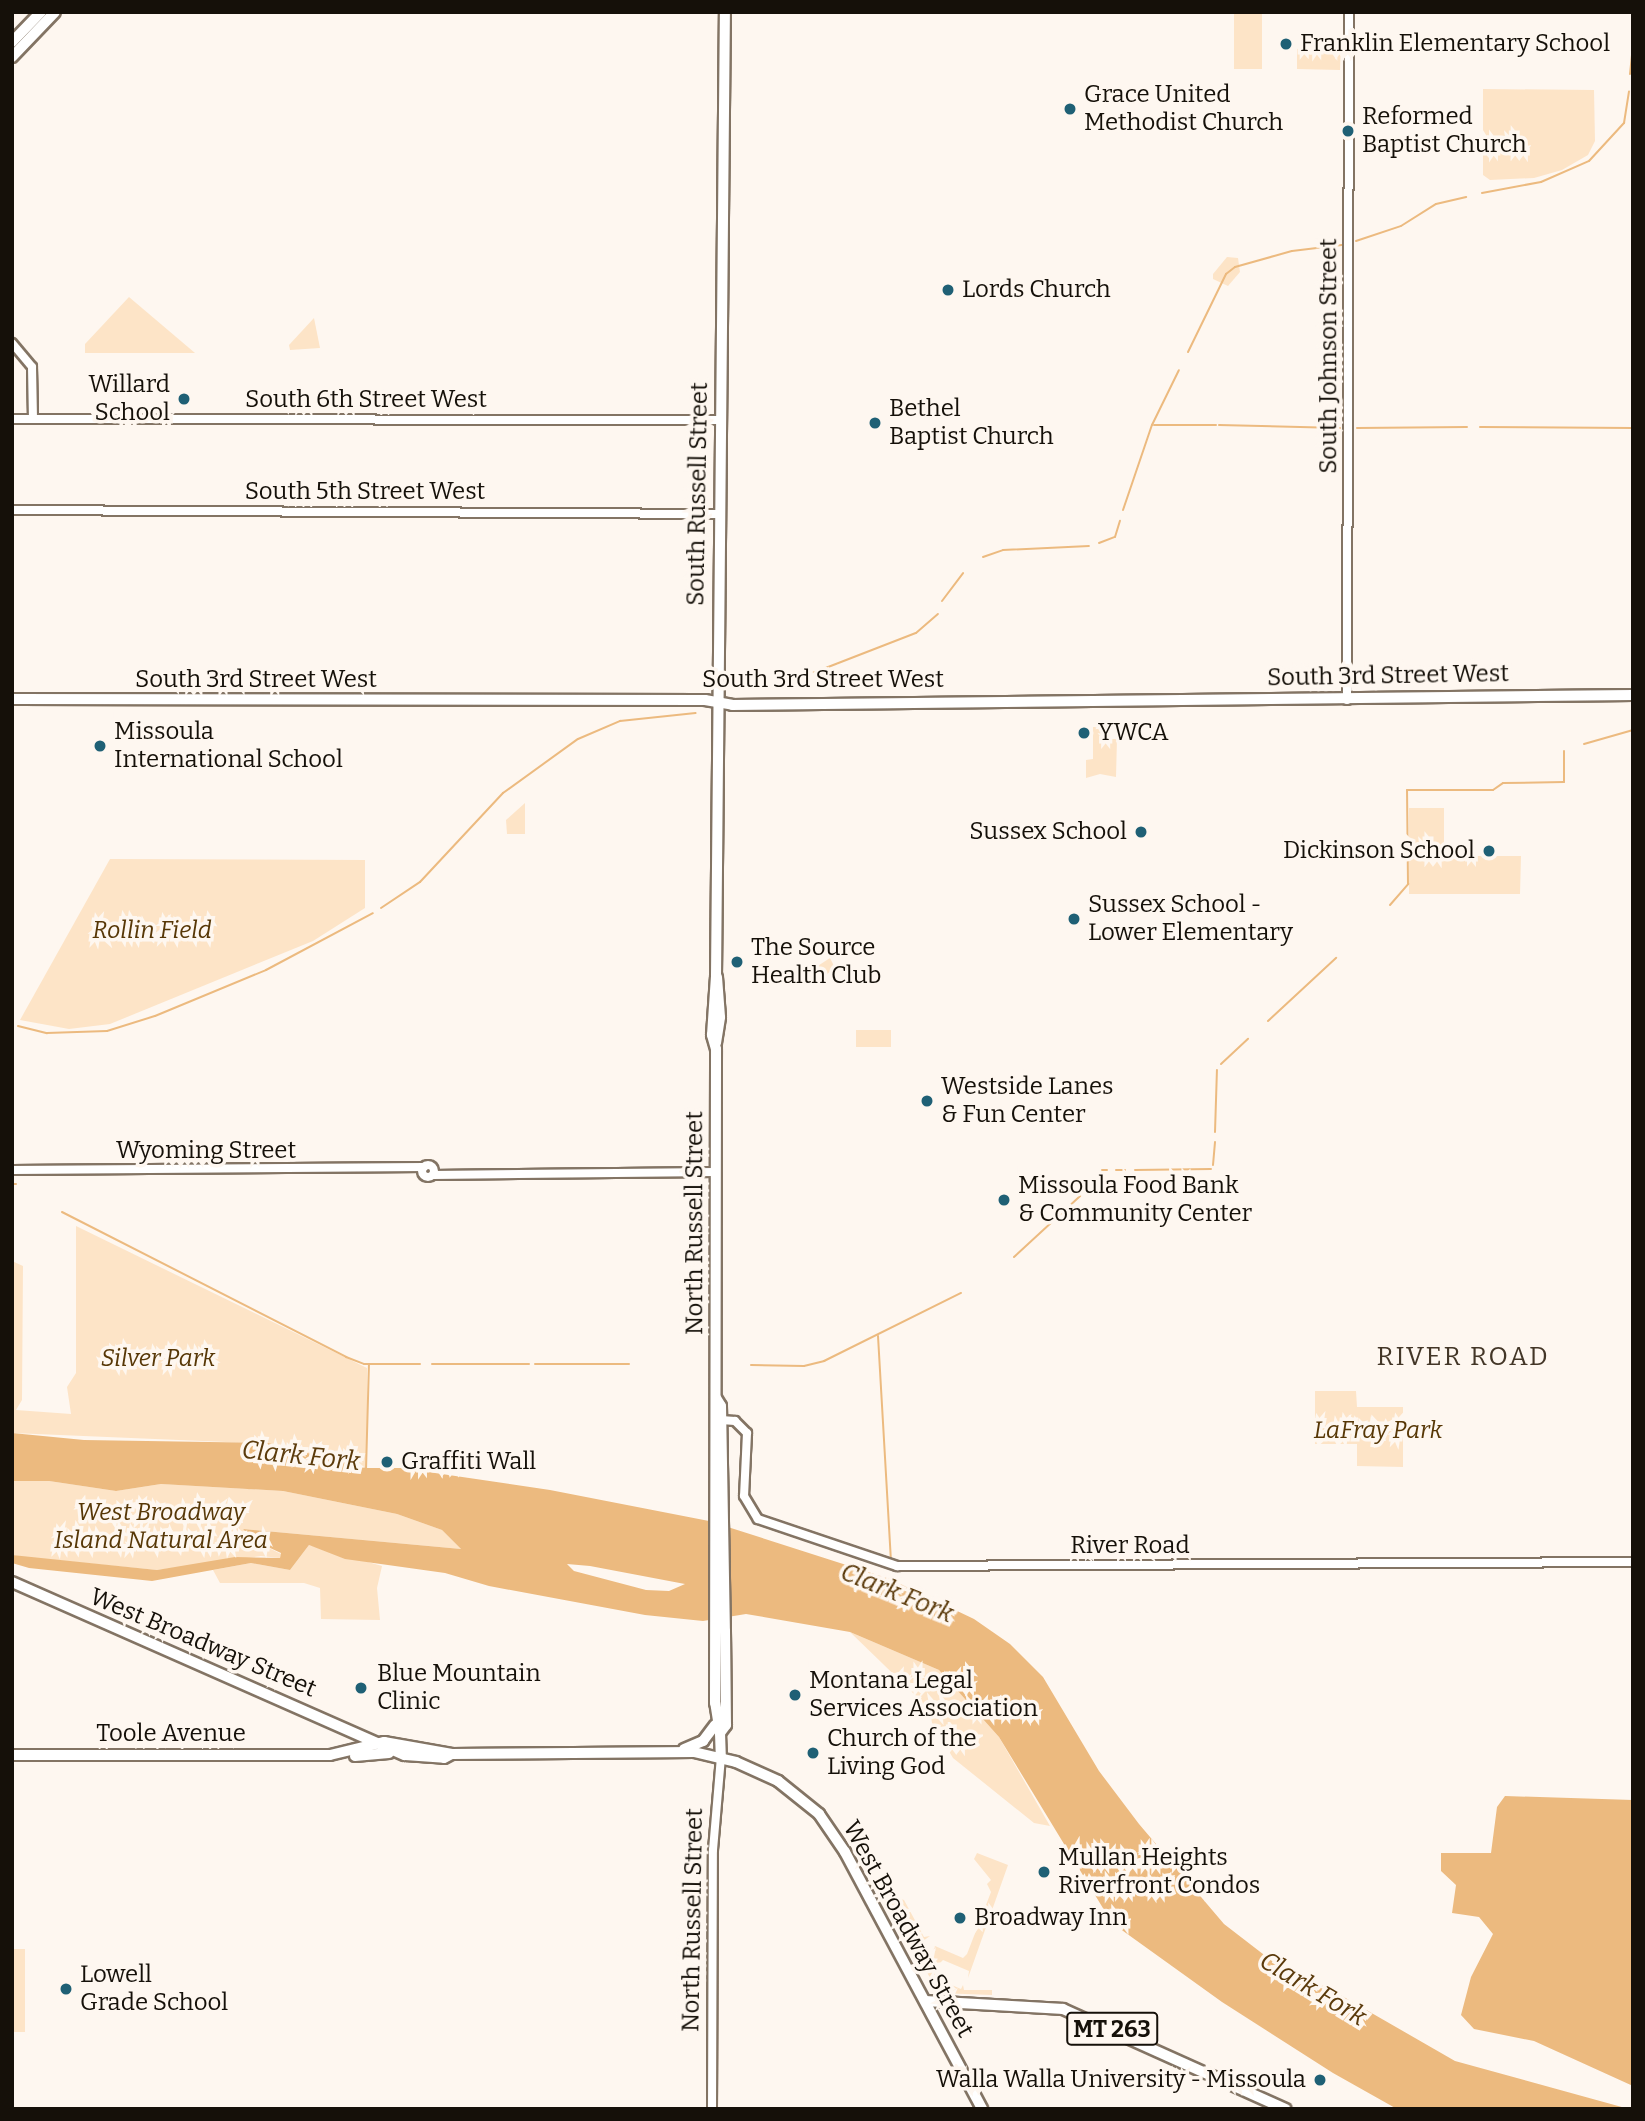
<!DOCTYPE html>
<style>
body{margin:0}
#map{position:relative;width:1645px;height:2121px;overflow:hidden;background:#fef7f0;font-family:Bitter,serif}
div>[style]{position:absolute}
[style*='--x']{left:calc(var(--x)*1px);top:calc(var(--y)*1px);width:calc(var(--w)*1px);rotate:calc(var(--a)*1deg)}
.green>*{inset:0;background:#fde4c7;transform-origin:0 0}
.water>*{inset:0;background:#ecba7f}
.stream>*{height:2px;margin:-1px;padding:0 1px;transform-origin:1px;border-radius:1px;background:#ecba7f}
.roads{filter:drop-shadow(2px 0 #837464) drop-shadow(-2px 0 #837464) drop-shadow(0 2px #837464) drop-shadow(0 -2px #837464)}
.minor>*{height:8px;margin:-4px;padding:0 4px;transform-origin:4px;border-radius:4px;background:#fff}
.minor>.ring{margin:-4px;padding:0;box-sizing:content-box;background:none;border:8px solid #fff;border-radius:50%}
.major>*{height:10px;margin:-5px;padding:0 5px;transform-origin:5px;border-radius:5px;background:#fff}
.dots>*{width:19px;height:19px;translate:-50% -50%;box-sizing:border-box;border:4px solid #fef7f0;border-radius:50%}
span{translate:-50% -50%;white-space:nowrap;text-align:center;line-height:1.15;-webkit-text-stroke:7px #fef7f0;paint-order:stroke}
.shield-label span{padding:2px 5px;background:#fef7f0;border:2px solid;border-radius:5px;-webkit-text-stroke-width:0}
.shield-label{font-size:23px;color:#151009;font-weight:700}
.poi-label{font-size:24px;color:#151009}
.left{translate:0 -50%;text-align:left}
.right{translate:-100% -50%;text-align:right}
.street-label{font-size:24px;color:#151009}
.park-label{font-size:24px;color:#573706;font-style:italic}
.neighbourhood-label{font-size:26px;color:#433627;letter-spacing:2px}
.water-label{font-size:26px;color:#5b3a0b;font-style:italic}
.frame{position:absolute;inset:0;border:14px solid #151009;pointer-events:none}
</style>
<div id="map">
<div class="green">
<div style="left:1234px;top:12px;width:28px;height:57px"></div>
<div style="clip-path:polygon(1324px 42px,1326px 46px,1341px 43px,1340px 70px,1297px 69px,1297px 49px)"></div>
<div style="clip-path:polygon(1483px 89px,1594px 90px,1595px 141px,1588px 155px,1562px 170px,1534px 178px,1490px 180px,1483px 175px)"></div>
<div style="clip-path:polygon(1227px 257px,1238px 258px,1240px 272px,1228px 286px,1213px 279px,1213px 274px)"></div>
<div style="clip-path:polygon(129px 297px,195px 353px,85px 353px,85px 344px)"></div>
<div style="clip-path:polygon(314px 318px,320px 348px,290px 350px,289px 345px)"></div>
<div style="clip-path:polygon(1093px 727px,1102px 727px,1102px 739px,1117px 739px,1116px 777px,1100px 774px,1086px 778px,1086px 760px,1093px 759px)"></div>
<div style="clip-path:polygon(525px 803px,525px 834px,507px 834px,506px 820px)"></div>
<div style="clip-path:polygon(1409px 808px,1444px 808px,1444px 856px,1521px 856px,1520px 894px,1409px 894px)"></div>
<div style="clip-path:polygon(110px 859px,365px 860px,365px 908px,313px 941px,110px 1024px,69px 1029px,20px 1020px)"></div>
<div style="clip-path:polygon(830px 958px,835px 968px,814px 984px,810px 981px,810px 971px)"></div>
<div style="left:856px;top:1030px;width:35px;height:17px"></div>
<div style="clip-path:polygon(76px 1226px,367px 1368px,367px 1468px,275px 1444px,12px 1433px,12px 1261px,23px 1266px,22px 1400px,16px 1410px,71px 1414px,67px 1387px,76px 1373px)"></div>
<div style="clip-path:polygon(1315px 1391px,1356px 1391px,1357px 1407px,1403px 1407px,1403px 1467px,1357px 1466px,1357px 1444px,1315px 1444px)"></div>
<div style="clip-path:polygon(12px 1481px,49px 1481px,116px 1491px,161px 1484px,283px 1491px,397px 1514px,442px 1530px,461px 1549px,243px 1529px,255px 1541px,281px 1554px,280px 1558px,261px 1556px,157px 1570px,23px 1557px,12px 1555px)"></div>
<div style="clip-path:polygon(309px 1545px,382px 1566px,377px 1588px,380px 1620px,321px 1619px,320px 1588px,304px 1583px,220px 1583px,213px 1570px,251px 1563px,290px 1570px)"></div>
<div style="clip-path:polygon(850px 1632px,939px 1670px,999px 1737px,1050px 1826px,1034px 1823px,953px 1758px,916px 1696px)"></div>
<div style="clip-path:polygon(977px 1853px,1008px 1865px,968px 1978px,969px 1971px,943px 1960px,939px 1964px,930px 1957px,935px 1946px,963px 1958px,967px 1954px,991px 1892px,987px 1884px,991px 1880px,974px 1859px)"></div>
<div style="clip-path:polygon(898px 1898px,904px 1900px,924px 1937px,930px 1936px,913px 1948px,889px 1905px)"></div>
<div style="left:12px;top:1949px;width:13px;height:83px"></div>
<div style="clip-path:polygon(920px 1959px,936px 1970px,935px 1978px,961px 1989px,963px 1985px,964px 1990px,992px 1990px,992px 1995px,938px 1993px)"></div>
</div>
<div class="water">
<div style="clip-path:polygon(evenodd,12px 1433px,84px 1440px,268px 1443px,367px 1468px,401px 1468px,550px 1490px,709px 1521px,890px 1579px,974px 1619px,1010px 1644px,1043px 1677px,1099px 1771px,1139px 1824px,1224px 1924px,1276px 1964px,1309px 1977px,1455px 2061px,1629px 2109px,1397px 2109px,1333px 2073px,1222px 2002px,1112px 1923px,999px 1737px,939px 1670px,850px 1632px,746px 1614px,703px 1621px,645px 1615px,489px 1586px,445px 1573px,345px 1559px,309px 1545px,290px 1570px,251px 1563px,152px 1581px,29px 1568px,12px 1563px,12px 1555px,157px 1570px,235px 1557px,280px 1558px,281px 1553px,255px 1541px,243px 1529px,461px 1549px,442px 1530px,397px 1514px,283px 1491px,161px 1484px,116px 1491px,49px 1481px,12px 1481px,12px 1433px,567px 1564px,590px 1566px,685px 1584px,669px 1591px,646px 1590px,574px 1571px,567px 1564px)"></div>
<div style="clip-path:polygon(1505px 1796px,1633px 1800px,1633px 2086px,1534px 2041px,1474px 2029px,1461px 2015px,1471px 1977px,1493px 1934px,1479px 1917px,1452px 1913px,1456px 1885px,1441px 1871px,1441px 1853px,1491px 1853px,1497px 1807px)"></div>
</div>
<div class="stream">
<div style="--x:1630;--y:74;--w:27;--a:-84"></div>
<div style="--x:1482;--y:193;--w:60;--a:-10.6"></div>
<div style="--x:1541;--y:182;--w:52;--a:-23.6"></div>
<div style="--x:1589;--y:161;--w:52;--a:-47.4"></div>
<div style="--x:1624;--y:123;--w:32;--a:-81"></div>
<div style="--x:1356;--y:241;--w:47;--a:-18.4"></div>
<div style="--x:1401;--y:226;--w:41;--a:-32.2"></div>
<div style="--x:1436;--y:204;--w:31;--a:-13"></div>
<div style="--x:1188;--y:352;--w:87;--a:-64"></div>
<div style="--x:1226;--y:274;--w:11;--a:-38"></div>
<div style="--x:1235;--y:267;--w:59;--a:-15.7"></div>
<div style="--x:1292;--y:251;--w:50;--a:-6.8"></div>
<div style="--x:1154;--y:425;--w:62;--a:0"></div>
<div style="--x:1219;--y:425;--w:121;--a:1.4"></div>
<div style="--x:1480;--y:427;--w:153;--a:0.4"></div>
<div style="--x:1357;--y:428;--w:110;--a:-0.5"></div>
<div style="--x:1123;--y:510;--w:90;--a:-71.2"></div>
<div style="--x:1152;--y:425;--w:61;--a:-63.9"></div>
<div style="--x:1099;--y:543;--w:17;--a:-21"></div>
<div style="--x:1115;--y:537;--w:17;--a:-73"></div>
<div style="--x:983;--y:557;--w:21;--a:-19"></div>
<div style="--x:1003;--y:550;--w:86;--a:-2.7"></div>
<div style="--x:942;--y:601;--w:35;--a:-53"></div>
<div style="--x:774;--y:688;--w:152;--a:-21.2"></div>
<div style="--x:916;--y:633;--w:29;--a:-41"></div>
<div style="--x:1584;--y:744;--w:51;--a:-15.9"></div>
<div style="--x:1390;--y:905;--w:28;--a:-49"></div>
<div style="--x:1408;--y:884;--w:94;--a:-90.6"></div>
<div style="--x:1407;--y:790;--w:86;--a:0"></div>
<div style="--x:1493;--y:790;--w:12;--a:-35"></div>
<div style="--x:1503;--y:783;--w:61;--a:-0.9"></div>
<div style="--x:1564;--y:782;--w:31;--a:-90"></div>
<div style="--x:381;--y:908;--w:47;--a:-33.7"></div>
<div style="--x:420;--y:882;--w:122;--a:-47"></div>
<div style="--x:503;--y:793;--w:92;--a:-35.8"></div>
<div style="--x:578;--y:739;--w:46;--a:-23.2"></div>
<div style="--x:620;--y:721;--w:76;--a:-6"></div>
<div style="--x:1268;--y:1021;--w:93;--a:-42.8"></div>
<div style="--x:18;--y:1026;--w:30;--a:14"></div>
<div style="--x:47;--y:1033;--w:60;--a:-1.9"></div>
<div style="--x:107;--y:1031;--w:50;--a:-17.4"></div>
<div style="--x:155;--y:1016;--w:120;--a:-22.5"></div>
<div style="--x:266;--y:970;--w:121;--a:-28"></div>
<div style="--x:1221;--y:1064;--w:37;--a:-43"></div>
<div style="--x:1215;--y:1132;--w:62;--a:-88.2"></div>
<div style="--x:1213;--y:1165;--w:23;--a:-85"></div>
<div style="--x:1102;--y:1170;--w:5;--a:0"></div>
<div style="--x:1116;--y:1170;--w:9;--a:0"></div>
<div style="--x:1135;--y:1170;--w:76;--a:-0.8"></div>
<div style="--x:12;--y:1184;--w:4;--a:0"></div>
<div style="--x:62;--y:1212;--w:319;--a:27"></div>
<div style="--x:346;--y:1357;--w:19;--a:21"></div>
<div style="--x:364;--y:1364;--w:56;--a:0"></div>
<div style="--x:1014;--y:1257;--w:90;--a:-42.7"></div>
<div style="--x:878;--y:1336;--w:223;--a:86.7"></div>
<div style="--x:432;--y:1364;--w:97;--a:0"></div>
<div style="--x:535;--y:1364;--w:94;--a:0"></div>
<div style="--x:751;--y:1365;--w:53;--a:1.1"></div>
<div style="--x:804;--y:1366;--w:21;--a:-14"></div>
<div style="--x:824;--y:1361;--w:153;--a:-26.4"></div>
<div style="--x:366;--y:1470;--w:106;--a:-88.4"></div>
</div>
<div class="roads">
<div class="minor">
<div style="--x:12;--y:343;--w:31;--a:50"></div>
<div style="--x:32;--y:367;--w:52;--a:88.9"></div>
<div style="--x:12;--y:419;--w:707;--a:0.08"></div>
<div style="--x:12;--y:510;--w:706;--a:0.32"></div>
<div style="--x:1347;--y:700;--w:688;--a:-89.83"></div>
<div class="ring" style="left:422px;top:1165px;width:4px;height:4px"></div>
<div style="--x:12;--y:1170;--w:412;--a:-0.4"></div>
<div style="--x:433;--y:1175;--w:282;--a:-0.6"></div>
<div style="--x:721;--y:1420;--w:14;--a:4"></div>
<div style="--x:735;--y:1421;--w:17;--a:45"></div>
<div style="--x:747;--y:1433;--w:63;--a:92.7"></div>
<div style="--x:744;--y:1496;--w:27;--a:59"></div>
<div style="--x:758;--y:1519;--w:147;--a:18.7"></div>
<div style="--x:897;--y:1566;--w:736;--a:-0.31"></div>
<div style="--x:712;--y:2109;--w:259;--a:-89.8"></div>
<div style="--x:713;--y:1850;--w:93;--a:-85.1"></div>
</div>
<div class="major">
<div style="--x:12;--y:42;--w:42;--a:-46"></div>
<div style="--x:12;--y:57;--w:62;--a:-46.3"></div>
<div style="--x:12;--y:699;--w:693;--a:0.08"></div>
<div style="--x:705;--y:700;--w:27;--a:10"></div>
<div style="--x:732;--y:705;--w:901;--a:-0.64"></div>
<div style="--x:716;--y:1043;--w:26;--a:-81"></div>
<div style="--x:720;--y:1017;--w:40;--a:-94.3"></div>
<div style="--x:716;--y:1398;--w:9;--a:58"></div>
<div style="--x:721;--y:1406;--w:225;--a:89"></div>
<div style="--x:725;--y:1631;--w:94;--a:89.4"></div>
<div style="--x:726;--y:1725;--w:10;--a:127"></div>
<div style="--x:720;--y:1733;--w:24;--a:88"></div>
<div style="--x:12;--y:1582;--w:429;--a:23.8"></div>
<div style="--x:405;--y:1755;--w:39;--a:4"></div>
<div style="--x:444;--y:1758;--w:9;--a:-27"></div>
<div style="--x:452;--y:1754;--w:242;--a:-0.5"></div>
<div style="--x:694;--y:1752;--w:43;--a:13.4"></div>
<div style="--x:736;--y:1762;--w:46;--a:24.3"></div>
<div style="--x:778;--y:1781;--w:53;--a:38.8"></div>
<div style="--x:819;--y:1814;--w:46;--a:55.6"></div>
<div style="--x:845;--y:1852;--w:291;--a:61.9"></div>
<div style="--x:720;--y:1733;--w:30;--a:-99"></div>
<div style="--x:715;--y:1703;--w:654;--a:-89.91"></div>
<div style="--x:716;--y:1049;--w:15;--a:-106"></div>
<div style="--x:712;--y:1035;--w:59;--a:-86.1"></div>
<div style="--x:716;--y:976;--w:964;--a:-89.47"></div>
<div style="--x:684;--y:1749;--w:21;--a:-23"></div>
<div style="--x:703;--y:1741;--w:20;--a:-53"></div>
<div style="--x:12;--y:1755;--w:318;--a:0"></div>
<div style="--x:330;--y:1755;--w:56;--a:-13.5"></div>
<div style="--x:384;--y:1742;--w:69;--a:10"></div>
<div style="--x:355;--y:1756;--w:34;--a:-5"></div>
<div style="--x:926;--y:2001;--w:137;--a:3.3"></div>
<div style="--x:1063;--y:2009;--w:244;--a:24.2"></div>
</div>
</div>
<div class="dots">
<div style="left:1286px;top:44px;background:#1f6075"></div>
<div style="left:1070px;top:109px;background:#1f6075"></div>
<div style="left:1348px;top:131px;background:#1f6075"></div>
<div style="left:948px;top:290px;background:#1f6075"></div>
<div style="left:184px;top:399px;background:#1f6075"></div>
<div style="left:875px;top:423px;background:#1f6075"></div>
<div style="left:1084px;top:733px;background:#1f6075"></div>
<div style="left:100px;top:746px;background:#1f6075"></div>
<div style="left:1141px;top:832px;background:#1f6075"></div>
<div style="left:1489px;top:851px;background:#1f6075"></div>
<div style="left:1074px;top:919px;background:#1f6075"></div>
<div style="left:737px;top:962px;background:#1f6075"></div>
<div style="left:927px;top:1101px;background:#1f6075"></div>
<div style="left:1004px;top:1200px;background:#1f6075"></div>
<div style="left:387px;top:1462px;background:#1f6075"></div>
<div style="left:361px;top:1688px;background:#1f6075"></div>
<div style="left:795px;top:1695px;background:#1f6075"></div>
<div style="left:813px;top:1753px;background:#1f6075"></div>
<div style="left:1044px;top:1872px;background:#1f6075"></div>
<div style="left:960px;top:1918px;background:#1f6075"></div>
<div style="left:66px;top:1989px;background:#1f6075"></div>
<div style="left:1320px;top:2080px;background:#1f6075"></div>
</div>
<div class="shield-label">
<span style="left:1112px;top:2029px">MT 263</span>
</div>
<div class="poi-label">
<span class="left" style="left:1300px;top:44px">Franklin Elementary School</span>
<span class="left" style="left:1084px;top:109px">Grace United<br>Methodist Church</span>
<span class="left" style="left:1362px;top:131px">Reformed<br>Baptist Church</span>
<span class="left" style="left:962px;top:290px">Lords Church</span>
<span class="right" style="left:170px;top:399px">Willard<br>School</span>
<span class="left" style="left:889px;top:423px">Bethel<br>Baptist Church</span>
<span class="left" style="left:114px;top:746px">Missoula<br>International School</span>
<span class="left" style="left:1098px;top:733px">YWCA</span>
<span class="right" style="left:1127px;top:832px">Sussex School</span>
<span class="right" style="left:1475px;top:851px">Dickinson School</span>
<span class="left" style="left:1088px;top:919px">Sussex School -<br>Lower Elementary</span>
<span class="left" style="left:751px;top:962px">The Source<br>Health Club</span>
<span class="left" style="left:941px;top:1101px">Westside Lanes<br>&amp; Fun Center</span>
<span class="left" style="left:1018px;top:1200px">Missoula Food Bank<br>&amp; Community Center</span>
<span class="left" style="left:401px;top:1462px">Graffiti Wall</span>
<span class="left" style="left:377px;top:1688px">Blue Mountain<br>Clinic</span>
<span class="left" style="left:809px;top:1695px">Montana Legal<br>Services Association</span>
<span class="left" style="left:827px;top:1753px">Church of the<br>Living God</span>
<span class="left" style="left:1058px;top:1872px">Mullan Heights<br>Riverfront Condos</span>
<span class="left" style="left:974px;top:1918px">Broadway Inn</span>
<span class="left" style="left:80px;top:1989px">Lowell<br>Grade School</span>
<span class="right" style="left:1306px;top:2080px">Walla Walla University - Missoula</span>
</div>
<div class="street-label">
<span style="left:1329px;top:356px;rotate:-90deg">South Johnson Street</span>
<span style="left:366px;top:400px">South 6th Street West</span>
<span style="left:365px;top:492px">South 5th Street West</span>
<span style="left:698px;top:494px;rotate:-89deg">South Russell Street</span>
<span style="left:1388px;top:676px;rotate:-1deg">South 3rd Street West</span>
<span style="left:256px;top:680px">South 3rd Street West</span>
<span style="left:823px;top:680px">South 3rd Street West</span>
<span style="left:206px;top:1151px">Wyoming Street</span>
<span style="left:695px;top:1223px;rotate:-90deg">North Russell Street</span>
<span style="left:1130px;top:1546px">River Road</span>
<span style="left:203px;top:1643px;rotate:23deg">West Broadway Street</span>
<span style="left:171px;top:1734px">Toole Avenue</span>
<span style="left:693px;top:1920px;rotate:-89deg">North Russell Street</span>
<span style="left:908px;top:1929px;rotate:61deg">West Broadway Street</span>
</div>
<div class="park-label">
<span style="left:152px;top:931px">Rollin Field</span>
<span style="left:158px;top:1359px">Silver Park</span>
<span style="left:1378px;top:1431px">LaFray Park</span>
<span style="left:161px;top:1527px">West Broadway<br>Island Natural Area</span>
</div>
<div class="neighbourhood-label">
<span style="left:1463px;top:1357px">RIVER ROAD</span>
</div>
<div class="water-label">
<span style="left:301px;top:1456px;rotate:6deg">Clark Fork</span>
<span style="left:897px;top:1593px;rotate:22deg">Clark Fork</span>
<span style="left:1313px;top:1989px;rotate:31deg">Clark Fork</span>
</div>
<div class="frame"></div>
</div>
